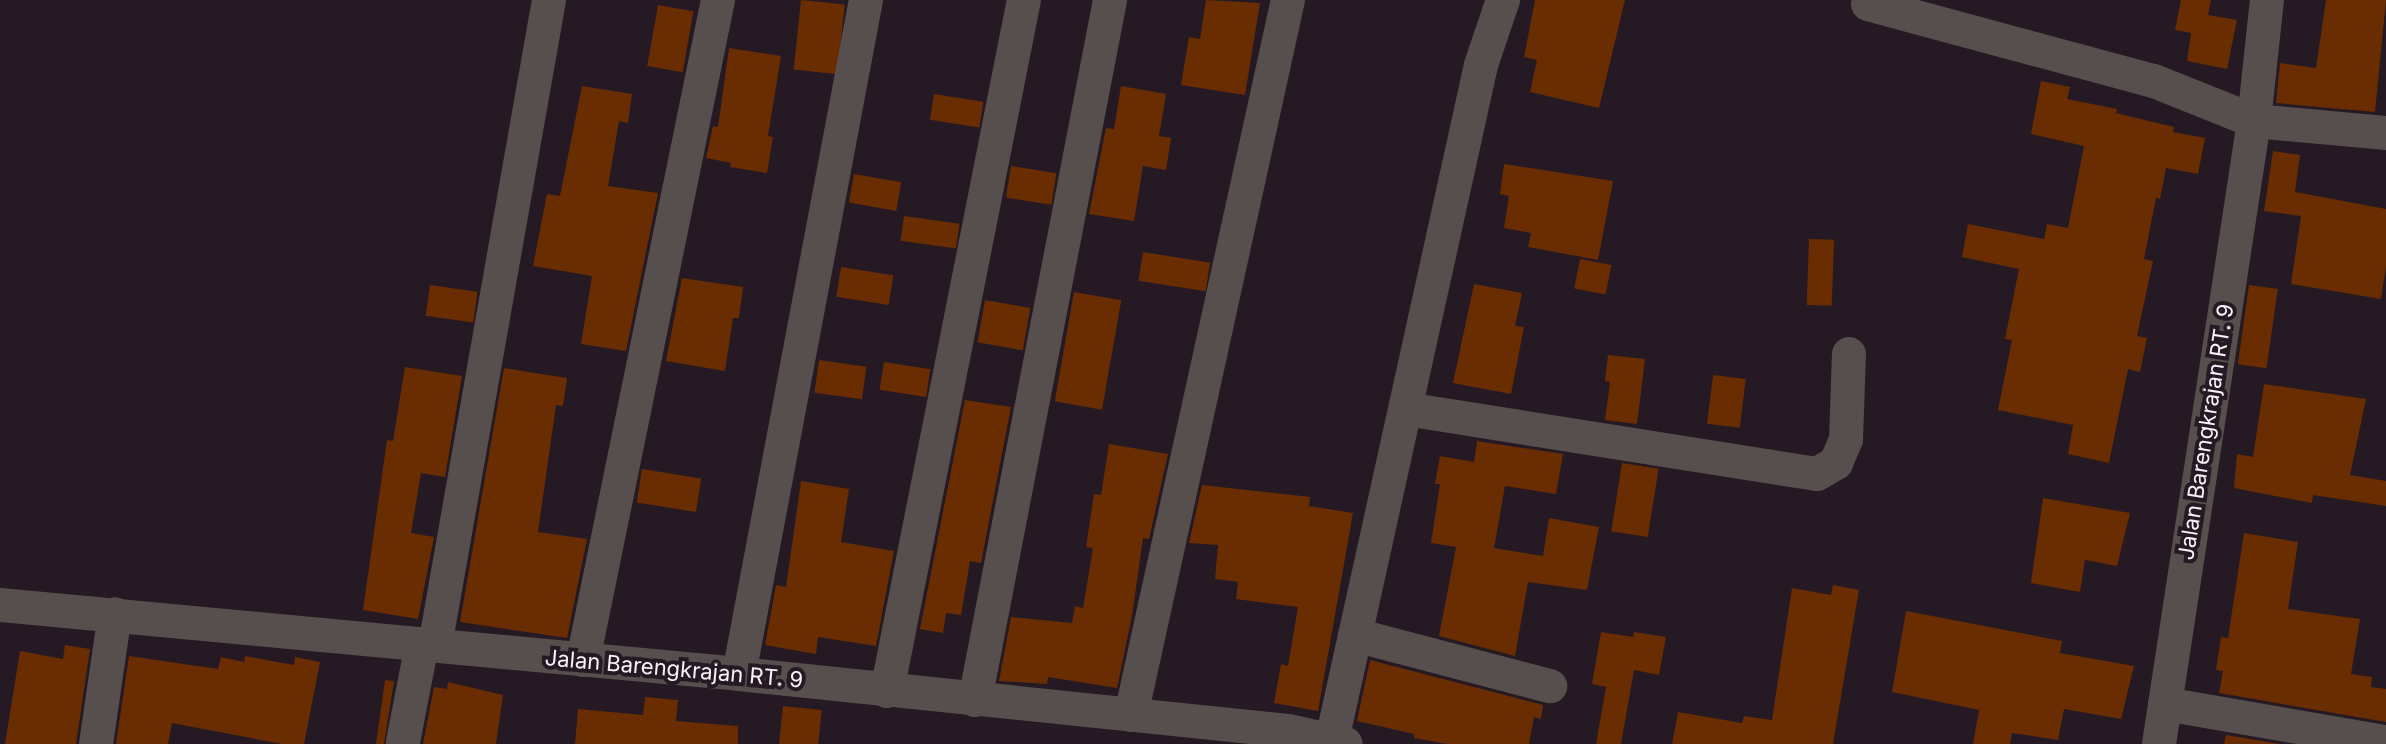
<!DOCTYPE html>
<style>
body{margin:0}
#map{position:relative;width:2386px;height:744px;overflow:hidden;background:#251a24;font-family:Inter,sans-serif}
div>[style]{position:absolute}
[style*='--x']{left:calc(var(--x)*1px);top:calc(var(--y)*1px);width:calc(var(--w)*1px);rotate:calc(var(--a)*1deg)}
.building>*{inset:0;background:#692d01;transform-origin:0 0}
.minor>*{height:34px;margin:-17px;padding:0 17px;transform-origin:17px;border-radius:17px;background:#574f4d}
span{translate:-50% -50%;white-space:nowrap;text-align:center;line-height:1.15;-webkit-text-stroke:8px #251a24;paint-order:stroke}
.street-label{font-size:22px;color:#f9f2f9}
</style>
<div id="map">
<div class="building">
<div style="left:801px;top:0;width:44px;height:70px;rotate:6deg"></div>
<div style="clip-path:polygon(1206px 0,1260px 3px,1245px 95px,1181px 85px,1189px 37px,1200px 39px)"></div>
<div style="clip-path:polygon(1535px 0,1625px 0,1599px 108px,1530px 92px,1537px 60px,1524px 57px)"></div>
<div style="clip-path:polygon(2181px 0,2211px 0,2208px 15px,2237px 20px,2227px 69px,2187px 61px,2191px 33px,2175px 30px)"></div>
<div style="clip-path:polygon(2326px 0,2386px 0,2375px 112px,2276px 103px,2280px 63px,2316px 68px)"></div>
<div style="left:658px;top:5px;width:36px;height:62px;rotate:10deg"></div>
<div style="clip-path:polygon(729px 48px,781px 56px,768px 136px,773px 137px,767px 173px,730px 167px,731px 163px,706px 158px,713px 126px,718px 127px)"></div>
<div style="clip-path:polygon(2041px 81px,2070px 87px,2067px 99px,2117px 109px,2116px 113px,2174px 127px,2173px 132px,2205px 138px,2198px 174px,2166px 168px,2160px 199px,2156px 198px,2144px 259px,2153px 261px,2137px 336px,2147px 338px,2140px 372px,2128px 369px,2109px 463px,2068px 454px,2073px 425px,1998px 410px,2012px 340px,2005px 339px,2019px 269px,1962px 257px,1968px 224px,2044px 239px,2047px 224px,2068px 228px,2084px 146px,2031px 134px)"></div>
<div style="clip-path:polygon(582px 86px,632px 94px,628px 123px,619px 121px,608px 186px,658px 193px,626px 351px,581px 344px,592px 276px,533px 266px,547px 194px,560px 196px)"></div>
<div style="clip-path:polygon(1121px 86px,1166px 94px,1159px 136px,1171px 138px,1166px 170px,1143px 166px,1134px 221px,1089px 214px,1106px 128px,1114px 129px)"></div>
<div style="left:934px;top:94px;width:50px;height:26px;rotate:9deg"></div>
<div style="clip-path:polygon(2273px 151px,2300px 155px,2295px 192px,2386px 209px,2386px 266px,2381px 299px,2291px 284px,2301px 216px,2264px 211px)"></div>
<div style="clip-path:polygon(1504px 164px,1613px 181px,1598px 260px,1528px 247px,1531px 233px,1504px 228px,1509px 196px,1500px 194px)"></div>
<div style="left:1011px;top:166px;width:46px;height:32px;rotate:9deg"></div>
<div style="left:854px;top:174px;width:48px;height:29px;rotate:10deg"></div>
<div style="left:904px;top:216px;width:56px;height:25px;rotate:8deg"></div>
<div style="left:1809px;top:239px;width:25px;height:66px;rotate:2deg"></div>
<div style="left:1143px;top:252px;width:68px;height:29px;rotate:9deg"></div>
<div style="left:1580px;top:259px;width:32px;height:30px;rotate:11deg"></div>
<div style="left:841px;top:267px;width:53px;height:30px;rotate:9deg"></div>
<div style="clip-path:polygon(682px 278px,743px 287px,739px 318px,733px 318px,725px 371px,666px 361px)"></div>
<div style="clip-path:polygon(1474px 284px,1522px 293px,1515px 326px,1524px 327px,1511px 394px,1453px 383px)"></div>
<div style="left:430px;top:285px;width:48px;height:31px;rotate:8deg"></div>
<div style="left:2249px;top:285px;width:29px;height:80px;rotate:8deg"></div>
<div style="left:1074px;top:292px;width:48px;height:111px;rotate:10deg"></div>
<div style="left:985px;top:300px;width:46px;height:43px;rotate:10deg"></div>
<div style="clip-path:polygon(1608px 355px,1645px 359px,1637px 424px,1605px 420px,1610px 382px,1605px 381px)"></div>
<div style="left:819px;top:360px;width:48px;height:33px;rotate:8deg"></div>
<div style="left:884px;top:362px;width:47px;height:28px;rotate:9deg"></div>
<div style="clip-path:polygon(405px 367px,462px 376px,445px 477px,421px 473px,411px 533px,434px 537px,418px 619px,363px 610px,387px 440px,393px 441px)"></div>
<div style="clip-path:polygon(504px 368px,567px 378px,563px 406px,556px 405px,538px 532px,587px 539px,567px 638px,460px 622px)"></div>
<div style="left:1713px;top:375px;width:33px;height:49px;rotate:7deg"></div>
<div style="clip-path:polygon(2264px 384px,2366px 399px,2350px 475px,2386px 481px,2386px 506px,2313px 495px,2312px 503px,2234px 488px,2237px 454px,2253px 457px)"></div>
<div style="clip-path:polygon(965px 400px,1011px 407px,981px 563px,970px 561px,961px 615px,946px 613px,943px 633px,920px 629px)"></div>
<div style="clip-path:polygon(1477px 441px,1563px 454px,1556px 494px,1505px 486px,1494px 548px,1543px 556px,1549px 518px,1599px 527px,1587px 590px,1528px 582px,1515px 656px,1439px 636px,1456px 547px,1431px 543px,1440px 484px,1435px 484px,1440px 456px,1474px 462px)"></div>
<div style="clip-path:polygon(1109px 444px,1168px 454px,1149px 539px,1143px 538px,1132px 616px,1117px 688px,1048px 677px,1047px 684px,999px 681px,1011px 617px,1072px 623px,1075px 606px,1083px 608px,1093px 548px,1086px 547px,1094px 494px,1101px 495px)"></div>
<div style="left:1622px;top:463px;width:37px;height:69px;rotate:9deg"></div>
<div style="left:642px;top:469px;width:60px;height:34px;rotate:9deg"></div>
<div style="clip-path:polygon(801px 481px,849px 489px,841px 542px,894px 551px,876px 646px,818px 637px,816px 654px,765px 645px,776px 585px,786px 587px)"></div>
<div style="clip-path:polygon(1202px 485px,1310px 497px,1309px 506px,1353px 513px,1318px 711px,1274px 703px,1281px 664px,1288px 666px,1298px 607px,1236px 599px,1238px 582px,1215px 579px,1218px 545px,1189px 543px)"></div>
<div style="clip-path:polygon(2043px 498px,2130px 513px,2117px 566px,2085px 560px,2080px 592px,2031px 583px)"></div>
<div style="clip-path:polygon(2244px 533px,2298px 542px,2288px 609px,2360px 619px,2351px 674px,2372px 677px,2371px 687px,2386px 689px,2386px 722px,2219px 693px,2223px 671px,2216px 670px,2221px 637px,2228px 638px)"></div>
<div style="clip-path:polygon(1833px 585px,1859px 590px,1833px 744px,1672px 744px,1678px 712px,1742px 723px,1744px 716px,1772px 720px,1792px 588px,1831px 595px)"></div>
<div style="clip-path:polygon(1906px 611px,2062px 641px,2060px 653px,2134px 666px,2121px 719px,2064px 709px,2058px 740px,2012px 733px,2010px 744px,1973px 744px,1979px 710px,1892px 692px)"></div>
<div style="clip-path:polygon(1601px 632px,1633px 637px,1634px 632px,1666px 637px,1659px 675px,1634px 670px,1621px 744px,1596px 744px,1606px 687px,1592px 684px)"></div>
<div style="clip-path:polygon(65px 645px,90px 649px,76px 744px,5px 744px,20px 651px,63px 659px)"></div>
<div style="clip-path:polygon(129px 656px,218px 669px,221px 657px,244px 662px,245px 656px,294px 665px,295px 657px,320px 662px,304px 744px,282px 744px,172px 723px,168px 744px,116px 744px)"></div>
<div style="clip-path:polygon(1370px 660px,1543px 705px,1541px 719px,1534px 717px,1529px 744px,1447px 744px,1414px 738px,1414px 734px,1357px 721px)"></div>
<div style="clip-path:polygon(385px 680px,394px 681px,384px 744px,376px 744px)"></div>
<div style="clip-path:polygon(448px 682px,503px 695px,496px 744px,423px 744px,434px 687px,447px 689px)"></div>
<div style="clip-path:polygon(645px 697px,678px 700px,676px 721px,738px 726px,738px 744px,575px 744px,578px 709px,643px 715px)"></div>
<div style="left:783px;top:706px;width:39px;height:38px;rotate:6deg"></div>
<div style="clip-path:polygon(2226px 735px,2280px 744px,2224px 744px)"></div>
</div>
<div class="minor">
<div style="--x:1868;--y:4;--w:296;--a:15.1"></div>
<div style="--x:2154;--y:81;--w:108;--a:21.8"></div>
<div style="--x:2254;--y:121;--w:133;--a:5.2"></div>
<div style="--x:1406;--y:409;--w:416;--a:9"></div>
<div style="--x:1817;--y:474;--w:22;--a:-30"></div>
<div style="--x:1836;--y:463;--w:26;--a:-67"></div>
<div style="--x:1846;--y:439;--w:85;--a:-88"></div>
<div style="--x:0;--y:605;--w:742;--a:5.33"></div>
<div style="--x:739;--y:674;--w:553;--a:5.92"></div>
<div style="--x:1289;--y:731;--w:58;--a:12.8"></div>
<div style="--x:1355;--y:635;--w:202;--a:14.7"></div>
<div style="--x:435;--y:646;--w:656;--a:-79.99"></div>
<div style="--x:583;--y:660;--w:674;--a:-78.44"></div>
<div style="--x:739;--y:674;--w:686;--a:-79.33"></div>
<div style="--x:887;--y:691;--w:704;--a:-78.79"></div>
<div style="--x:975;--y:700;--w:713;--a:-79.08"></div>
<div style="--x:2165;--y:704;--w:224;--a:9.8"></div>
<div style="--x:1131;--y:715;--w:732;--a:-77.62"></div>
<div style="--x:1332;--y:740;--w:691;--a:-77.55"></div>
<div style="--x:1481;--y:65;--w:69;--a:-71.3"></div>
<div style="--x:403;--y:742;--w:100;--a:-79"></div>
<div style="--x:96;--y:744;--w:131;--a:-81.7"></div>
<div style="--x:2159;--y:744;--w:630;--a:-81.33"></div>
<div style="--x:2254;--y:121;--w:122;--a:-83.9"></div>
</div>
<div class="street-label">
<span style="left:2206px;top:432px;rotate:-81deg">Jalan Barengkrajan RT. 9</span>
<span style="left:674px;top:669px;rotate:5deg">Jalan Barengkrajan RT. 9</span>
</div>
</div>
